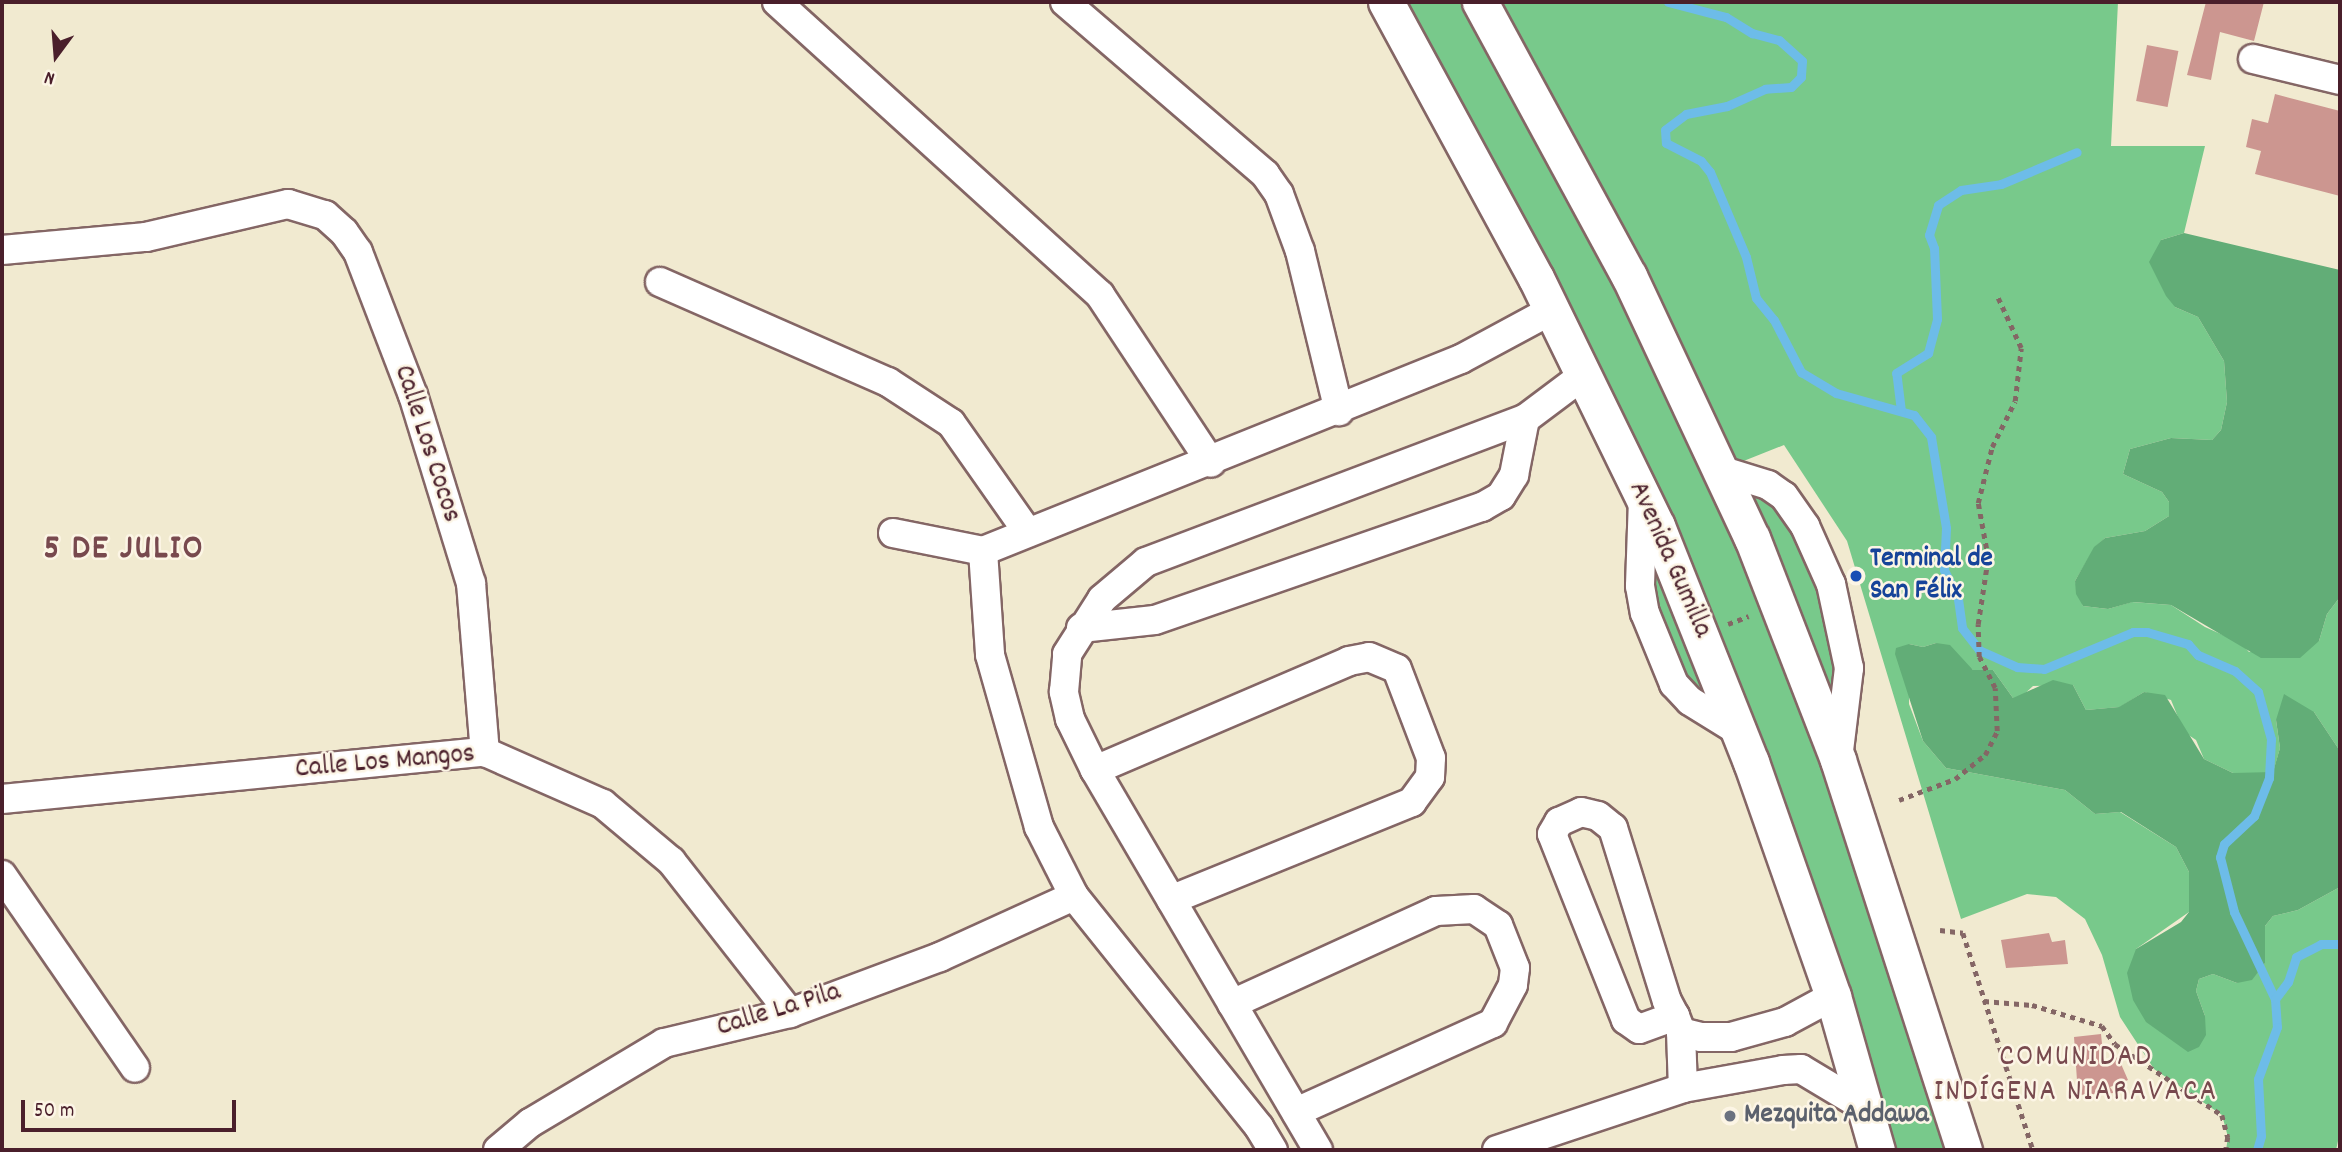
<!DOCTYPE html>
<meta charset="utf-8">
<style>
body{margin:0}
#map{position:relative;width:2342px;height:1152px;overflow:hidden;background:#f1ead0;font-family:Dekko,sans-serif}
div>[style]{position:absolute}
[style*='--x']{left:calc(var(--x)*1px);top:calc(var(--y)*1px);width:calc(var(--w)*1px);rotate:calc(var(--a)*1deg)}
.green>*{inset:0;background:#78c98b}
.forest>*{inset:0;background:#62ad77}
.stream>*{height:9px;margin:-4.5px;padding:0 4.5px;transform-origin:4.5px;border-radius:4.5px;background:#6dbce8}
.building>*{inset:0;background:#cc9690;transform-origin:0 0}
.path>*{height:4.5px;margin-top:-2.25px;transform-origin:0;background:repeating-linear-gradient(90deg,#846665 0 5px,transparent 0 10px)}
.roads{filter:drop-shadow(2px 0 #846665) drop-shadow(-2px 0 #846665) drop-shadow(0 2px #846665) drop-shadow(0 -2px #846665)}
.minor>*{height:28px;margin:-14px;padding:0 14px;transform-origin:14px;border-radius:14px;background:#fff}
.major>*{height:35px;margin:-17.5px;padding:0 17.5px;transform-origin:17.5px;border-radius:17.5px;background:#fff}
.dots>*{width:19px;height:19px;translate:-50% -50%;box-sizing:border-box;border:4px solid #fcf5e5;border-radius:50%}
span{translate:-50% -50%;white-space:nowrap;text-align:center;line-height:1.15;-webkit-text-stroke:5px #fcf5e5;paint-order:stroke}
.street-label{font-size:28px;color:#4a1f2b}
.transit-label{font-size:28px;color:#164399;font-weight:700}
.left{translate:0 -50%;text-align:left}
.worship-label{font-size:28px;color:#5b616d;font-weight:700}
.neighbourhood-label{font-size:30px;color:#78494e;letter-spacing:2px}
.district-label{font-size:35px;color:#78494e;font-weight:700;letter-spacing:2px}
.frame{position:absolute;inset:0;border:4px solid #4a1f2b;pointer-events:none}
.north{position:absolute;left:21px;top:21px;width:70px;height:70px;-webkit-text-stroke:5px #fcf5e5;paint-order:stroke;rotate:196deg;font-size:19px;font-weight:700;line-height:28px;text-align:center;color:#4a1f2b}
.north::after{content:'';display:block;margin:auto;width:24px;height:32px;background:#4a1f2b;clip-path:polygon(50% 0,100% 100%,50% 72%,0 100%)}
.scale{position:absolute;left:21px;top:1100px;width:215px;height:32px;box-sizing:border-box;border:4px solid #4a1f2b;border-top:0;padding-left:9px;font-size:21px;line-height:24px;white-space:nowrap;color:#4a1f2b;-webkit-text-stroke:5px #fcf5e5;paint-order:stroke}
</style>
<div id="map">
<div class="green">
<div style="clip-path:polygon(1386px 2px,2118px 2px,2111px 146px,2205px 146px,2184px 233px,2161px 240px,2175px 307px,2198px 317px,2224px 361px,2227px 402px,2221px 430px,2212px 440px,2171px 438px,2130px 449px,2123px 474px,2162px 492px,2169px 502px,2169px 516px,2145px 531px,2105px 538px,2095px 547px,2075px 581px,2083px 606px,2108px 609px,2132px 602px,2171px 605px,2205px 627px,2241px 643px,2249px 652px,2319px 641px,2327px 614px,2340px 597px,2340px 751px,2314px 712px,2276px 720px,2280px 748px,2273px 773px,2233px 773px,2204px 759px,2196px 740px,2184px 732px,2171px 700px,2144px 692px,2120px 707px,2086px 710px,2073px 685px,2033px 686px,2019px 699px,2013px 698px,1993px 670px,1973px 670px,1936px 643px,1923px 647px,1909px 644px,1909px 704px,1923px 741px,1946px 768px,2065px 790px,2095px 814px,2120px 812px,2176px 847px,2189px 872px,2189px 912px,2136px 949px,2205px 1016px,2196px 991px,2199px 979px,2213px 974px,2237px 983px,2265px 963px,2265px 926px,2273px 916px,2298px 910px,2340px 887px,2340px 1132px,2336px 1150px,2226px 1150px,2228px 1137px,2222px 1115px,2154px 1069px,2120px 1017px,2102px 955px,2085px 919px,2056px 897px,2027px 894px,1961px 919px,1847px 541px,1784px 445px,1721px 470px,1768px 485px,1845px 632px,1838px 760px,1964px 1150px,1877px 1150px,1751px 762px,1690px 701px,1645px 613px,1643px 499px)"></div>
</div>
<div class="forest">
<div style="clip-path:polygon(2184px 233px,2340px 270px,2340px 597px,2327px 614px,2319px 641px,2300px 658px,2261px 658px,2171px 605px,2133px 602px,2108px 609px,2083px 606px,2076px 594px,2075px 581px,2094px 547px,2105px 538px,2145px 531px,2169px 516px,2169px 502px,2162px 492px,2123px 474px,2130px 449px,2171px 438px,2212px 440px,2221px 430px,2227px 402px,2224px 361px,2198px 317px,2175px 307px,2166px 296px,2149px 262px,2161px 240px)"></div>
<div style="clip-path:polygon(1936px 643px,1950px 645px,1973px 670px,1993px 670px,2013px 698px,2053px 680px,2073px 685px,2086px 710px,2119px 707px,2144px 692px,2165px 695px,2204px 759px,2233px 773px,2273px 772px,2280px 748px,2276px 720px,2284px 694px,2314px 712px,2340px 751px,2340px 887px,2298px 910px,2273px 916px,2265px 926px,2265px 963px,2252px 980px,2237px 983px,2213px 974px,2199px 979px,2196px 991px,2205px 1016px,2206px 1035px,2199px 1047px,2188px 1052px,2146px 1022px,2133px 1000px,2127px 973px,2136px 949px,2181px 922px,2189px 912px,2189px 872px,2176px 847px,2121px 812px,2095px 814px,2065px 790px,1946px 768px,1923px 741px,1895px 654px,1896px 648px,1909px 644px,1923px 647px)"></div>
</div>
<div class="stream">
<div style="--x:1668;--y:2;--w:60;--a:14.5"></div>
<div style="--x:1726;--y:17;--w:31;--a:32"></div>
<div style="--x:1752;--y:33;--w:28;--a:15"></div>
<div style="--x:1779;--y:40;--w:31;--a:42"></div>
<div style="--x:1802;--y:61;--w:16;--a:94"></div>
<div style="--x:1801;--y:77;--w:14;--a:135"></div>
<div style="--x:1791;--y:87;--w:26;--a:176"></div>
<div style="--x:1765;--y:89;--w:42;--a:155.9"></div>
<div style="--x:1727;--y:106;--w:42;--a:169"></div>
<div style="--x:1686;--y:114;--w:26;--a:143"></div>
<div style="--x:1665;--y:130;--w:13;--a:86"></div>
<div style="--x:1666;--y:143;--w:39;--a:27"></div>
<div style="--x:1701;--y:161;--w:14;--a:51"></div>
<div style="--x:1710;--y:172;--w:92;--a:67"></div>
<div style="--x:1746;--y:257;--w:42;--a:76.3"></div>
<div style="--x:1756;--y:298;--w:28;--a:51"></div>
<div style="--x:1774;--y:320;--w:59;--a:62.6"></div>
<div style="--x:1801;--y:372;--w:41;--a:31"></div>
<div style="--x:1836;--y:393;--w:81;--a:15.8"></div>
<div style="--x:1914;--y:415;--w:28;--a:52"></div>
<div style="--x:1931;--y:437;--w:92;--a:80.6"></div>
<div style="--x:1946;--y:528;--w:42;--a:92.7"></div>
<div style="--x:1944;--y:570;--w:32;--a:64"></div>
<div style="--x:1958;--y:599;--w:29;--a:82"></div>
<div style="--x:1962;--y:628;--w:28;--a:52"></div>
<div style="--x:1979;--y:650;--w:42;--a:24.1"></div>
<div style="--x:2017;--y:667;--w:27;--a:4"></div>
<div style="--x:2044;--y:669;--w:96;--a:-22.6"></div>
<div style="--x:2133;--y:632;--w:14;--a:0"></div>
<div style="--x:2147;--y:632;--w:43;--a:16.3"></div>
<div style="--x:2188;--y:644;--w:15;--a:48"></div>
<div style="--x:2198;--y:655;--w:40;--a:23.4"></div>
<div style="--x:2235;--y:671;--w:31;--a:42"></div>
<div style="--x:2258;--y:692;--w:49;--a:74.5"></div>
<div style="--x:2271;--y:739;--w:39;--a:93"></div>
<div style="--x:2269;--y:778;--w:41;--a:111.5"></div>
<div style="--x:2254;--y:816;--w:41;--a:137"></div>
<div style="--x:2224;--y:844;--w:14;--a:107"></div>
<div style="--x:2220;--y:857;--w:57;--a:75.7"></div>
<div style="--x:2234;--y:912;--w:96;--a:64.8"></div>
<div style="--x:2275;--y:999;--w:28;--a:86"></div>
<div style="--x:2277;--y:1027;--w:55;--a:110.1"></div>
<div style="--x:2258;--y:1079;--w:57;--a:87"></div>
<div style="--x:2261;--y:1136;--w:15;--a:106"></div>
<div style="--x:1901;--y:411;--w:38;--a:-97"></div>
<div style="--x:1896;--y:373;--w:38;--a:-32"></div>
<div style="--x:1928;--y:353;--w:35;--a:-75"></div>
<div style="--x:1937;--y:319;--w:71;--a:-92.4"></div>
<div style="--x:1934;--y:248;--w:14;--a:-111"></div>
<div style="--x:1929;--y:235;--w:31;--a:-73"></div>
<div style="--x:1938;--y:205;--w:27;--a:-33"></div>
<div style="--x:1961;--y:190;--w:40;--a:-8.5"></div>
<div style="--x:2001;--y:184;--w:82;--a:-22.8"></div>
<div style="--x:2275;--y:999;--w:21;--a:-53"></div>
<div style="--x:2288;--y:982;--w:26;--a:-72"></div>
<div style="--x:2296;--y:957;--w:28;--a:-27"></div>
<div style="--x:2321;--y:944;--w:19;--a:0"></div>
</div>
<div class="building">
<div style="clip-path:polygon(2206px 2px,2264px 2px,2254px 41px,2220px 32px,2211px 80px,2187px 75px)"></div>
<div style="left:2147px;top:45px;width:32px;height:57px;rotate:11deg"></div>
<div style="clip-path:polygon(2275px 94px,2340px 111px,2340px 196px,2255px 174px,2261px 151px,2246px 147px,2252px 119px,2268px 123px)"></div>
<div style="clip-path:polygon(2049px 933px,2052px 942px,2065px 940px,2068px 964px,2006px 968px,2001px 940px)"></div>
<div style="clip-path:polygon(2101px 1034px,2104px 1063px,2118px 1057px,2128px 1080px,2110px 1087px,2114px 1093px,2078px 1095px,2074px 1037px)"></div>
</div>
<div class="path">
<div style="--x:1728;--y:624;--w:22;--a:-21"></div>
<div style="--x:1899;--y:800;--w:60;--a:-20.6"></div>
<div style="--x:1955;--y:779;--w:38;--a:-39"></div>
<div style="--x:1985;--y:755;--w:27;--a:-63"></div>
<div style="--x:1997;--y:731;--w:43;--a:-92.7"></div>
<div style="--x:1995;--y:688;--w:35;--a:-117"></div>
<div style="--x:1979;--y:657;--w:33;--a:-92"></div>
<div style="--x:1978;--y:624;--w:67;--a:-81.4"></div>
<div style="--x:1988;--y:558;--w:56;--a:-100.3"></div>
<div style="--x:1978;--y:503;--w:58;--a:-76"></div>
<div style="--x:1992;--y:447;--w:51;--a:-63.4"></div>
<div style="--x:2015;--y:401;--w:53;--a:-83.5"></div>
<div style="--x:2021;--y:348;--w:55;--a:-114.7"></div>
<div style="--x:1940;--y:930;--w:23;--a:7"></div>
<div style="--x:1963;--y:933;--w:228;--a:72.1"></div>
<div style="--x:1984;--y:1001;--w:48;--a:4.8"></div>
<div style="--x:2032;--y:1005;--w:73;--a:16.7"></div>
<div style="--x:2102;--y:1026;--w:22;--a:54"></div>
<div style="--x:2115;--y:1044;--w:128;--a:33.6"></div>
<div style="--x:2222;--y:1115;--w:23;--a:75"></div>
<div style="--x:2228;--y:1137;--w:13;--a:99"></div>
</div>
<div class="roads">
<div class="minor">
<div style="--x:777;--y:2;--w:436;--a:42.2"></div>
<div style="--x:1100;--y:295;--w:201;--a:56.5"></div>
<div style="--x:1065;--y:2;--w:264;--a:40.7"></div>
<div style="--x:1265;--y:174;--w:24;--a:55"></div>
<div style="--x:1279;--y:194;--w:61;--a:69.8"></div>
<div style="--x:1300;--y:251;--w:165;--a:76.3"></div>
<div style="--x:2253;--y:59;--w:89;--a:13.6"></div>
<div style="--x:2;--y:250;--w:145;--a:-5.2"></div>
<div style="--x:146;--y:237;--w:146;--a:-13.1"></div>
<div style="--x:288;--y:204;--w:39;--a:17"></div>
<div style="--x:325;--y:215;--w:25;--a:42"></div>
<div style="--x:344;--y:232;--w:24;--a:55"></div>
<div style="--x:358;--y:252;--w:153;--a:69"></div>
<div style="--x:413;--y:395;--w:197;--a:72.9"></div>
<div style="--x:471;--y:583;--w:170;--a:85.3"></div>
<div style="--x:660;--y:282;--w:249;--a:23.7"></div>
<div style="--x:888;--y:382;--w:75;--a:33.1"></div>
<div style="--x:951;--y:423;--w:132;--a:54.9"></div>
<div style="--x:1720;--y:470;--w:50;--a:17.4"></div>
<div style="--x:1768;--y:485;--w:19;--a:35"></div>
<div style="--x:1784;--y:496;--w:37;--a:55"></div>
<div style="--x:1805;--y:526;--w:64;--a:65.9"></div>
<div style="--x:1831;--y:584;--w:86;--a:77.9"></div>
<div style="--x:1849;--y:668;--w:92;--a:96.9"></div>
<div style="--x:1643;--y:499;--w:87;--a:92"></div>
<div style="--x:1640;--y:586;--w:27;--a:80"></div>
<div style="--x:1645;--y:613;--w:77;--a:67.8"></div>
<div style="--x:1674;--y:684;--w:23;--a:47"></div>
<div style="--x:1690;--y:701;--w:59;--a:31.8"></div>
<div style="--x:893;--y:533;--w:92;--a:11.3"></div>
<div style="--x:983;--y:551;--w:515;--a:-21.88"></div>
<div style="--x:1461;--y:359;--w:103;--a:-28.3"></div>
<div style="--x:983;--y:551;--w:104;--a:86.1"></div>
<div style="--x:990;--y:655;--w:179;--a:74.1"></div>
<div style="--x:1039;--y:827;--w:77;--a:63.1"></div>
<div style="--x:1074;--y:896;--w:296;--a:51.3"></div>
<div style="--x:1259;--y:1127;--w:27;--a:59"></div>
<div style="--x:1081;--y:628;--w:74;--a:-6.2"></div>
<div style="--x:1155;--y:620;--w:346;--a:-19.1"></div>
<div style="--x:1482;--y:507;--w:22;--a:-30"></div>
<div style="--x:1501;--y:496;--w:25;--a:-58"></div>
<div style="--x:1514;--y:475;--w:57;--a:-78.9"></div>
<div style="--x:1095;--y:770;--w:276;--a:-23.2"></div>
<div style="--x:1349;--y:661;--w:20;--a:-11"></div>
<div style="--x:1369;--y:657;--w:30;--a:23"></div>
<div style="--x:1397;--y:669;--w:95;--a:69.1"></div>
<div style="--x:1431;--y:758;--w:19;--a:93"></div>
<div style="--x:1430;--y:777;--w:31;--a:126"></div>
<div style="--x:1412;--y:802;--w:260;--a:157.9"></div>
<div style="--x:2;--y:799;--w:485;--a:-5.6"></div>
<div style="--x:485;--y:752;--w:129;--a:23.8"></div>
<div style="--x:603;--y:804;--w:89;--a:40"></div>
<div style="--x:671;--y:861;--w:193;--a:51.9"></div>
<div style="--x:2;--y:875;--w:234;--a:55.4"></div>
<div style="--x:1232;--y:1004;--w:224;--a:-24.5"></div>
<div style="--x:1436;--y:911;--w:38;--a:-3"></div>
<div style="--x:1474;--y:909;--w:29;--a:34"></div>
<div style="--x:1498;--y:925;--w:46;--a:68.4"></div>
<div style="--x:1515;--y:968;--w:17;--a:97"></div>
<div style="--x:1513;--y:985;--w:43;--a:117.8"></div>
<div style="--x:1493;--y:1023;--w:216;--a:155.7"></div>
<div style="--x:1675;--y:1016;--w:38;--a:160"></div>
<div style="--x:1639;--y:1029;--w:16;--a:-145"></div>
<div style="--x:1626;--y:1020;--w:200;--a:-111.7"></div>
<div style="--x:1552;--y:834;--w:14;--a:-60"></div>
<div style="--x:1559;--y:822;--w:24;--a:-24"></div>
<div style="--x:1581;--y:812;--w:17;--a:13"></div>
<div style="--x:1598;--y:816;--w:19;--a:39"></div>
<div style="--x:1613;--y:828;--w:181;--a:72.7"></div>
<div style="--x:1667;--y:1001;--w:17;--a:62"></div>
<div style="--x:1675;--y:1016;--w:17;--a:69"></div>
<div style="--x:1681;--y:1032;--w:21;--a:14"></div>
<div style="--x:1701;--y:1037;--w:30;--a:0"></div>
<div style="--x:1731;--y:1037;--w:56;--a:-15.5"></div>
<div style="--x:1785;--y:1022;--w:55;--a:-28.4"></div>
<div style="--x:1681;--y:1032;--w:56;--a:88"></div>
<div style="--x:498;--y:1150;--w:42;--a:-40.2"></div>
<div style="--x:530;--y:1123;--w:156;--a:-30.8"></div>
<div style="--x:664;--y:1043;--w:130;--a:-13.4"></div>
<div style="--x:790;--y:1013;--w:160;--a:-20.5"></div>
<div style="--x:940;--y:957;--w:147;--a:-24.5"></div>
<div style="--x:1318;--y:1150;--w:441;--a:-120.4"></div>
<div style="--x:1095;--y:770;--w:57;--a:-116.1"></div>
<div style="--x:1070;--y:719;--w:28;--a:-103"></div>
<div style="--x:1064;--y:692;--w:38;--a:-85"></div>
<div style="--x:1067;--y:654;--w:65;--a:-57.5"></div>
<div style="--x:1102;--y:599;--w:57;--a:-40.1"></div>
<div style="--x:1146;--y:562;--w:405;--a:-20.7"></div>
<div style="--x:1525;--y:419;--w:75;--a:-36.9"></div>
<div style="--x:1497;--y:1150;--w:196;--a:-18.4"></div>
<div style="--x:1683;--y:1088;--w:102;--a:-10.2"></div>
<div style="--x:1783;--y:1070;--w:18;--a:-3"></div>
<div style="--x:1801;--y:1069;--w:70;--a:31"></div>
</div>
<div class="major">
<div style="--x:1386;--y:2;--w:314;--a:61.5"></div>
<div style="--x:1536;--y:278;--w:276;--a:64"></div>
<div style="--x:1657;--y:526;--w:254;--a:68.3"></div>
<div style="--x:1751;--y:762;--w:248;--a:70.7"></div>
<div style="--x:1833;--y:996;--w:160;--a:74.1"></div>
<div style="--x:1480;--y:2;--w:312;--a:61.5"></div>
<div style="--x:1629;--y:276;--w:289;--a:64.9"></div>
<div style="--x:1752;--y:538;--w:238;--a:68.8"></div>
<div style="--x:1838;--y:760;--w:410;--a:72.1"></div>
</div>
</div>
<div class="dots">
<div style="left:1856px;top:576px;background:#1a4fb4"></div>
<div style="left:1730px;top:1116px;background:#6b7280"></div>
</div>
<div class="street-label">
<span style="left:426px;top:444px;rotate:72deg">Calle Los Cocos</span>
<span style="left:1669px;top:560px;rotate:66deg">Avenida Gumilla</span>
<span style="left:385px;top:763px;rotate:-5deg">Calle Los Mangos</span>
<span style="left:779px;top:1011px;rotate:-17deg">Calle La Pila</span>
</div>
<div class="transit-label">
<span class="left" style="left:1870px;top:576px">Terminal de<br>San Félix</span>
</div>
<div class="worship-label">
<span class="left" style="left:1744px;top:1116px">Mezquita Addawa</span>
</div>
<div class="neighbourhood-label">
<span style="left:2076px;top:1076px">COMUNIDAD<br>INDÍGENA NIARAVACA</span>
</div>
<div class="district-label">
<span style="left:124px;top:550px">5 DE JULIO</span>
</div>
<div class="frame"></div>
<div class="north">N</div>
<div class="scale">50 m</div>
</div>
